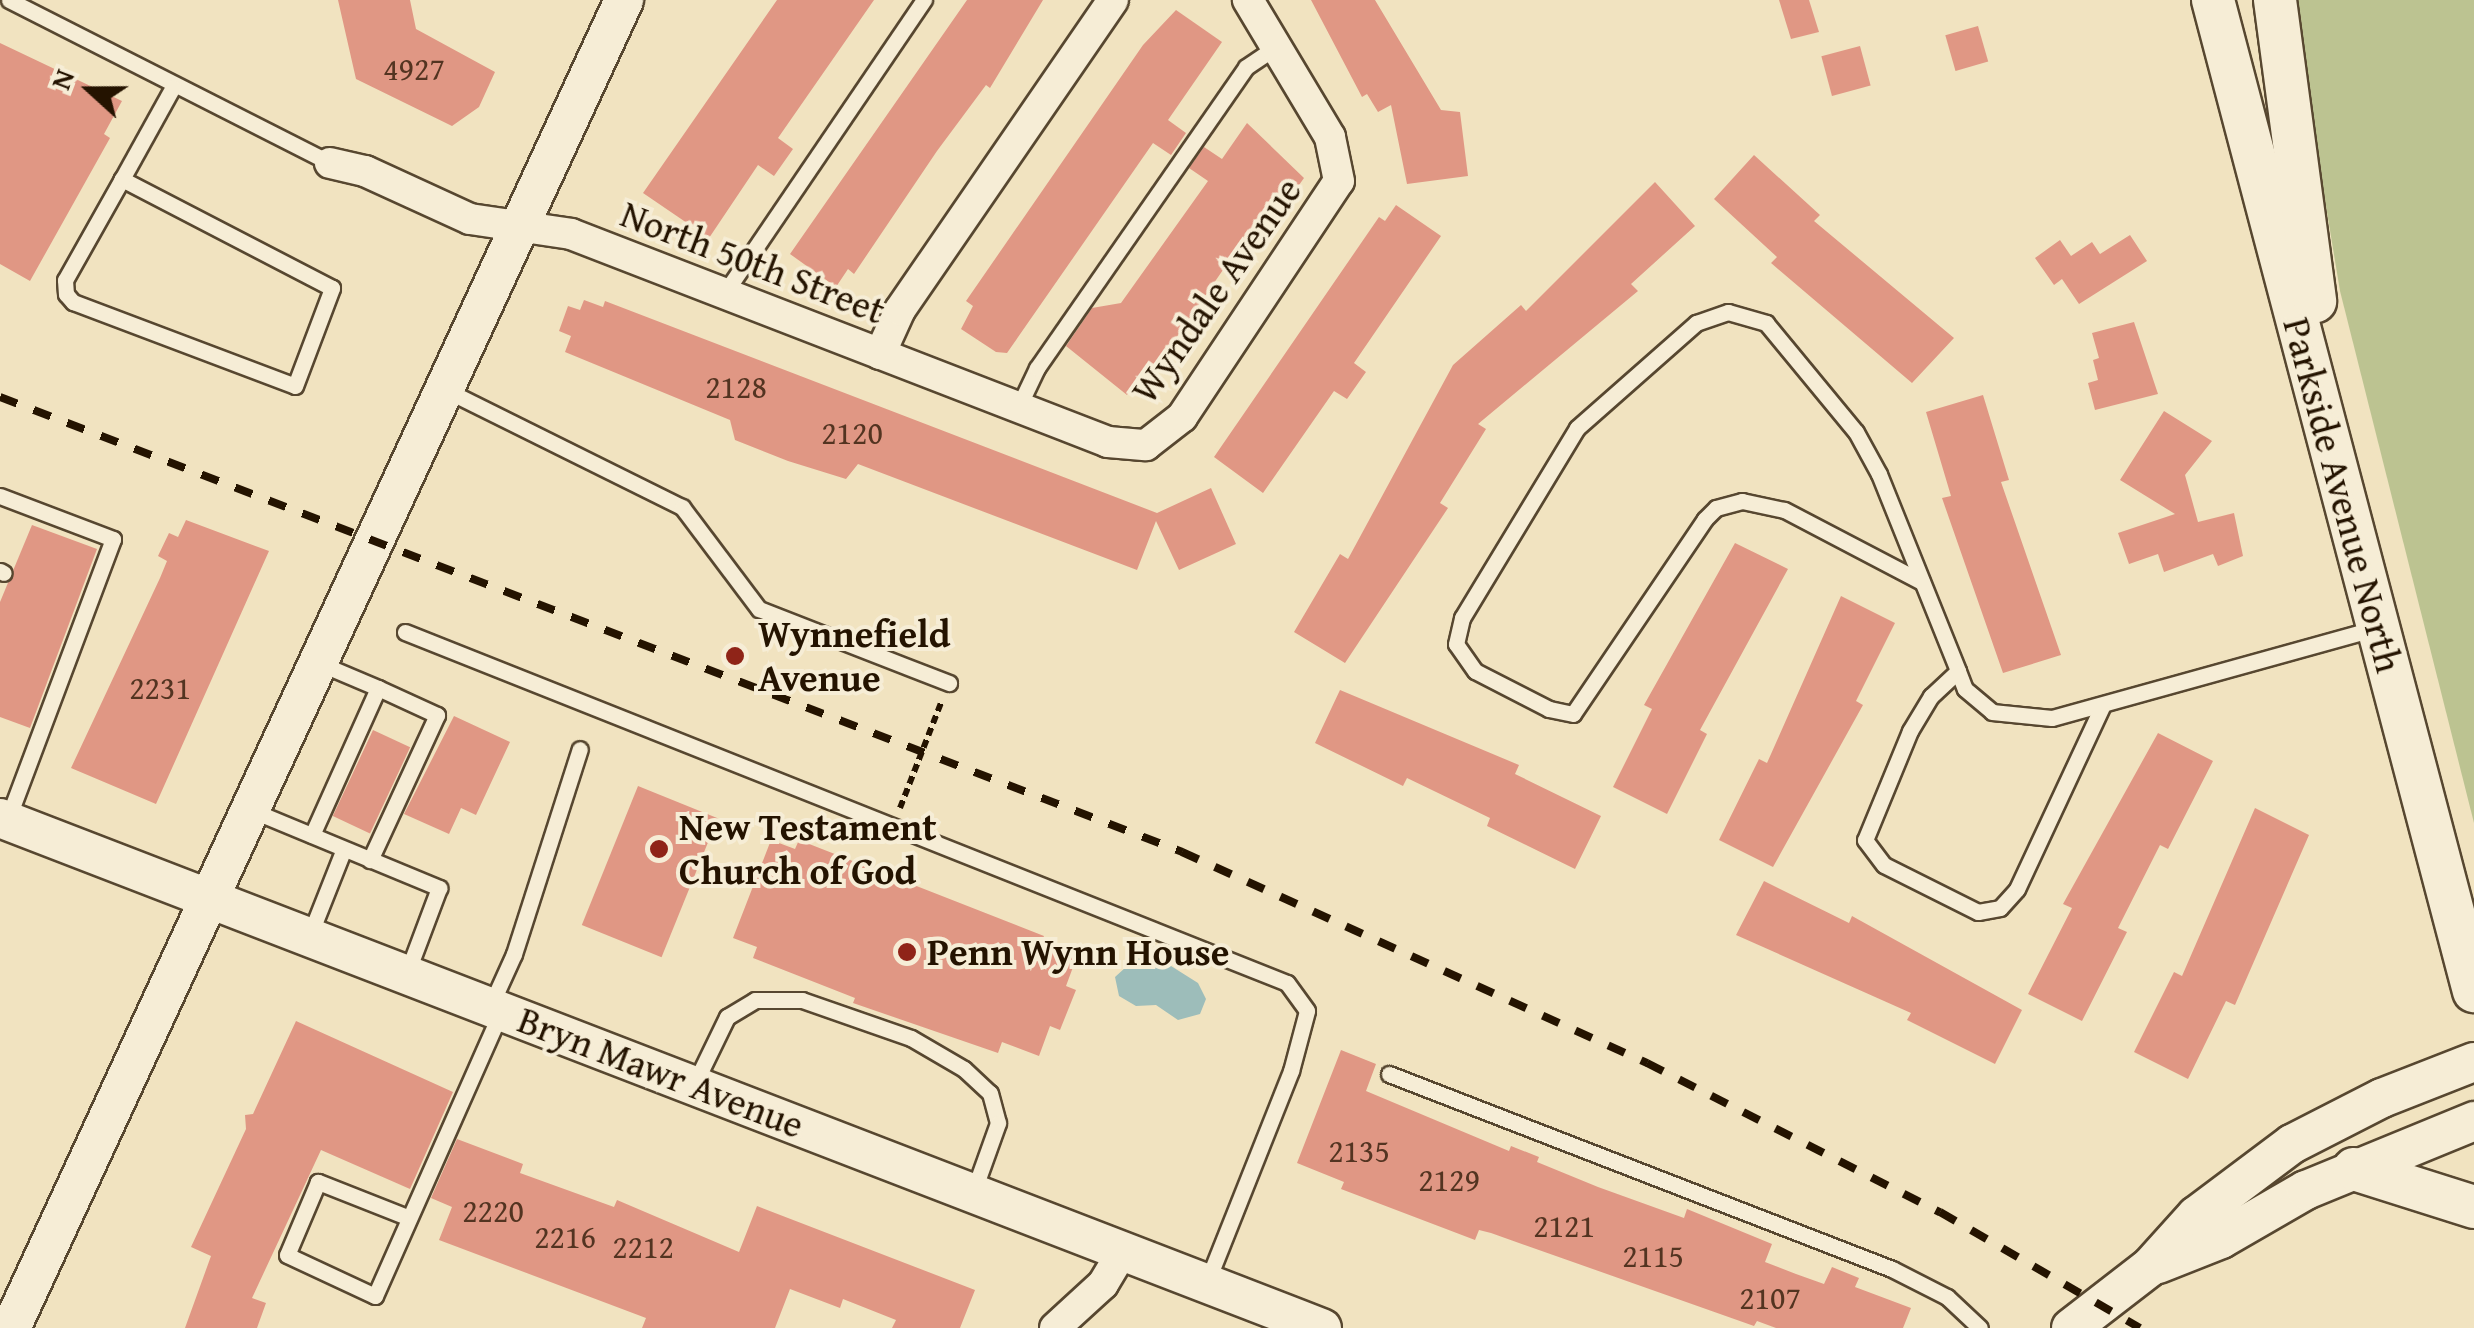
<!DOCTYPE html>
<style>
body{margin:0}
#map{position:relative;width:2474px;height:1328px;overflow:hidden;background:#f1e3c0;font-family:"Gentium Book Plus",serif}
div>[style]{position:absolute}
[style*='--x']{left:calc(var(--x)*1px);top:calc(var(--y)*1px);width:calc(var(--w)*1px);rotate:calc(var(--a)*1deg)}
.green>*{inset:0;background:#bcc391}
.water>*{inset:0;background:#9dbdba}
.building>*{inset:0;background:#e09784;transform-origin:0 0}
.path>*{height:6px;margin-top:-3px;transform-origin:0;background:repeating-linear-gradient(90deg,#241300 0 8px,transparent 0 13px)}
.roads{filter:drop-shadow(2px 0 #574730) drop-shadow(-2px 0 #574730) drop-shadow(0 2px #574730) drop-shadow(0 -2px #574730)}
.service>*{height:15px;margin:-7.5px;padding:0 7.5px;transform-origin:7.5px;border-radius:7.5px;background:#f6edd6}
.minor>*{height:30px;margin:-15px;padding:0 15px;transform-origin:15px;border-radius:15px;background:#f6edd6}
.tertiary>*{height:38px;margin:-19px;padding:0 19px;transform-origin:19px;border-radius:19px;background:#f6edd6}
.secondary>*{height:42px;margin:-21px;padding:0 21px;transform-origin:21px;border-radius:21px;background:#f6edd6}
.rail>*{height:8px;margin-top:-4px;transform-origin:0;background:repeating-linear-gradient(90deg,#241300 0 18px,transparent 0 36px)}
.dots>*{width:28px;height:28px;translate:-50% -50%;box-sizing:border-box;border:5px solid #f6edd6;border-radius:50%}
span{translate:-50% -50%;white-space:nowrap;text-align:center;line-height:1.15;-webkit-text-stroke:8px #f6edd6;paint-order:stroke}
.number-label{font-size:32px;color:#533421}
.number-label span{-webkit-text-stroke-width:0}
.street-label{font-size:38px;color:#241300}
.poi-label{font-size:38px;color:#241300;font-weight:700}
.left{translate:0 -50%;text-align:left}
.north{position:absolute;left:40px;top:40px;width:100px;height:100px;-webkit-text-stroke:8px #f6edd6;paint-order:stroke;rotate:291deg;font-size:28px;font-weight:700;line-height:40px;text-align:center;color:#241300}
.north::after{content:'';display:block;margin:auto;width:35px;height:45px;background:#241300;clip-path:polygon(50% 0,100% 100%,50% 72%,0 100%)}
</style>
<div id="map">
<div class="green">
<div style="clip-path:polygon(2292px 0,2474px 0,2474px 823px,2340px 291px)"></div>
</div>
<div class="water">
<div style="clip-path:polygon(1136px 958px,1171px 966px,1198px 983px,1206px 999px,1200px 1014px,1178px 1020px,1156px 1005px,1136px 1006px,1119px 996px,1115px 977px)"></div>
</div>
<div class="building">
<div style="clip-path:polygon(338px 0,410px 0,416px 29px,495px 72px,479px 107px,452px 126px,356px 79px)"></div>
<div style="clip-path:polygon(777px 0,874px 0,778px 138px,793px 149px,774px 176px,758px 165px,709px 238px,643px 193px)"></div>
<div style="clip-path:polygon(967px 0,1043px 0,990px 88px,986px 85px,937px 151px,854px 274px,848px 269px,836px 287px,790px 254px)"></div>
<div style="clip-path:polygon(1311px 0,1375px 0,1441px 110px,1460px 112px,1468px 176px,1407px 184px,1391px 105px,1378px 112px,1367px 94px,1362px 97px)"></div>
<div style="clip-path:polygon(1779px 0,1809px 0,1819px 32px,1791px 39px)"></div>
<div style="clip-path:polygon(1176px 10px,1222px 42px,1168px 120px,1186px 133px,1171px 155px,1153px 143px,1007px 353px,996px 352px,961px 329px,973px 306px,966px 301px,1143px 45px)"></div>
<div style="left:1978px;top:26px;width:37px;height:34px;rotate:74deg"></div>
<div style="clip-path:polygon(0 43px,122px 101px,104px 134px,110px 138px,30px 281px,0 264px)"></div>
<div style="left:1860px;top:46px;width:41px;height:40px;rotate:75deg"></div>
<div style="clip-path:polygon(1247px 123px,1304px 178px,1287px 202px,1276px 193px,1145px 383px,1139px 379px,1127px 395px,1066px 346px,1092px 308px,1121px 303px,1208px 181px,1189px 168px,1204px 147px,1222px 159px)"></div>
<div style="clip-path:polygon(1754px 155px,1820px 215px,1814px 221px,1954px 338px,1912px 383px,1771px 263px,1777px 257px,1714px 199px)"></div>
<div style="clip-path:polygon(1655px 182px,1695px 226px,1631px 284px,1638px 291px,1478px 424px,1486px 429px,1440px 503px,1448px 508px,1345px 663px,1294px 632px,1340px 554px,1348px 559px,1453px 365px,1521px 305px,1526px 311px)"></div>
<div style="clip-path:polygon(1396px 205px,1441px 236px,1354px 363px,1366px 372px,1347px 399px,1334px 391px,1263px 493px,1214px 457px,1379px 217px,1385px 221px)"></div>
<div style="clip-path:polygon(2130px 235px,2147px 261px,2079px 304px,2062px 279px,2054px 285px,2035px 258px,2060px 240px,2071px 256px,2092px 242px,2100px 254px)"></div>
<div style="clip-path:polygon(584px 300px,603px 307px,605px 301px,1157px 513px,1211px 488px,1236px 544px,1179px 570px,1156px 521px,1137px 570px,858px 464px,846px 479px,788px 461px,735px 440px,730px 420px,565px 352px,571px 336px,559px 331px,568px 306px,580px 310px)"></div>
<div style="clip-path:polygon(2134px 322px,2158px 394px,2095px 410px,2088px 383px,2098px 380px,2093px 360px,2099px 358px,2092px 333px)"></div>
<div style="clip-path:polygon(1983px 395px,2009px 480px,2001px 482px,2061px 655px,2003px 673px,1942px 498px,1951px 496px,1926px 412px)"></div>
<div style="clip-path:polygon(2164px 411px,2212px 441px,2185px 475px,2198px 522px,2234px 513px,2243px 556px,2218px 566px,2213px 554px,2164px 572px,2158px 554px,2129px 564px,2118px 533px,2175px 514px,2120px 480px)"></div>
<div style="clip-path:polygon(186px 520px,269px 551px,156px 804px,71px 768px,160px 578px,167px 561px,158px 556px,169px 533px,178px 537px)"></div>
<div style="clip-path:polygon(32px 525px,97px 549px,30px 728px,0 717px,0 602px)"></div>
<div style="clip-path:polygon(1735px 543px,1788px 569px,1700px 730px,1707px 734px,1667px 814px,1613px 787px,1652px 709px,1644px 705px)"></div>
<div style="clip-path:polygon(1841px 596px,1895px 623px,1856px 701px,1863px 705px,1773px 867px,1719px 840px,1759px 759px,1767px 763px)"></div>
<div style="clip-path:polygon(1340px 690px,1519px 765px,1515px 774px,1601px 816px,1575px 869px,1487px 826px,1490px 818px,1407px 778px,1403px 786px,1315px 743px)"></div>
<div style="clip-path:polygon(454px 716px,510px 742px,476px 815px,461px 808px,449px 834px,404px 814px)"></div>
<div style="left:373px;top:730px;width:41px;height:95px;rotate:25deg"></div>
<div style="clip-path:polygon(2158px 733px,2213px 761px,2168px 849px,2160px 845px,2118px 928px,2127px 932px,2082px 1021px,2028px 994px,2072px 908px,2063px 904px)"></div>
<div style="left:638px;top:786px;width:86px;height:150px;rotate:22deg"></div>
<div style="clip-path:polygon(2255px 808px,2309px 835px,2235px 1005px,2226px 1001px,2188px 1079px,2134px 1052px,2174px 972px,2182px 976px)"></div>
<div style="clip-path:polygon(771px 840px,795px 849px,799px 840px,1044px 936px,1040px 945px,1076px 959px,1066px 986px,1076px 990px,1060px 1030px,1050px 1026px,1039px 1056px,1002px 1042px,998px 1053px,853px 1003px,855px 998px,753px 958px,757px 947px,733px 938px)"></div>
<div style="clip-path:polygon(1764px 881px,1849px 923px,1852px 916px,2022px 1010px,1995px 1064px,1907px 1020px,1911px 1013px,1736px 935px)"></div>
<div style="clip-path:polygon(296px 1021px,453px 1092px,410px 1189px,321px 1150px,252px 1298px,266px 1303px,257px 1328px,185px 1328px,211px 1256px,191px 1247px,246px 1129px,245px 1115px,253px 1114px)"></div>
<div style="clip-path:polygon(1341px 1050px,1376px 1064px,1366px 1091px,1509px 1151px,1511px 1146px,1539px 1157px,1537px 1162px,1598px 1187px,1684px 1218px,1687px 1209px,1772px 1244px,1765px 1262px,1796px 1274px,1824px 1284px,1832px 1267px,1859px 1278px,1855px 1287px,1911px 1308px,1903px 1328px,1776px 1328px,1757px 1321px,1754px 1326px,1491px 1233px,1479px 1230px,1475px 1240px,1341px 1189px,1344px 1182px,1297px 1163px)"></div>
<div style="clip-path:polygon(457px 1139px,523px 1164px,520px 1173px,614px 1207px,617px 1200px,739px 1252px,757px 1206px,975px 1290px,960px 1328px,892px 1328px,896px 1320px,843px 1299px,840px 1308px,790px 1289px,775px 1328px,642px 1328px,646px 1318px,439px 1240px,452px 1207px,431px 1198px)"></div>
</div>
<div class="path">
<div style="--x:900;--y:808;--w:113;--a:-68.7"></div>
</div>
<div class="roads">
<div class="service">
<div style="--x:9;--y:0;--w:360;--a:26.9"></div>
<div style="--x:122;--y:179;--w:116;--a:119.4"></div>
<div style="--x:65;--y:280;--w:14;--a:86"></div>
<div style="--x:66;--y:294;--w:11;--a:49"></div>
<div style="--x:73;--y:302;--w:237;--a:20.7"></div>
<div style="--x:295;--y:386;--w:105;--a:-69.3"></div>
<div style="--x:332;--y:288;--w:237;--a:-152.6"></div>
<div style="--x:122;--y:179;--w:105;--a:-61"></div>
<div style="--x:724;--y:294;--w:356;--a:-55.8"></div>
<div style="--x:444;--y:389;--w:266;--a:26.4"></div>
<div style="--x:682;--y:507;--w:128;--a:53"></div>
<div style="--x:759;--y:609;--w:204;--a:21.3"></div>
<div style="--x:1018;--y:408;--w:44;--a:-64.6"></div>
<div style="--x:1037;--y:368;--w:366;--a:-55.2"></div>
<div style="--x:1246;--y:67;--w:36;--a:-34"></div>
<div style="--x:0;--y:496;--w:121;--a:20.8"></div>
<div style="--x:113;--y:539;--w:301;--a:110.6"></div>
<div style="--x:0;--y:571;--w:4;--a:27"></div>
<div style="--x:1922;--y:582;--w:156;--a:-152.4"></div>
<div style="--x:1784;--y:510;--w:43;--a:-167.9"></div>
<div style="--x:1742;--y:501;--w:27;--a:165"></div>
<div style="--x:1716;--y:508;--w:16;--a:135"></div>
<div style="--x:1705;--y:519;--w:235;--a:124.1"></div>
<div style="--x:1573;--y:714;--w:25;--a:-168"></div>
<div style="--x:1549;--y:709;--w:83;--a:-152.8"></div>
<div style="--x:1475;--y:671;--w:33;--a:-125"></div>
<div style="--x:1456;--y:644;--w:27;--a:-77"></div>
<div style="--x:1462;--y:618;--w:222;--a:-58.8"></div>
<div style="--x:1577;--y:428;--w:159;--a:-41.4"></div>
<div style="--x:1696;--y:323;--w:34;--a:-19"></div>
<div style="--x:1728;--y:312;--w:40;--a:16"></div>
<div style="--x:1766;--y:323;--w:141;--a:50.5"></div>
<div style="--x:1856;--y:432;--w:48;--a:61.3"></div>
<div style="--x:1879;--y:474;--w:212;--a:68.1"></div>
<div style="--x:1958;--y:671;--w:19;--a:69"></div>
<div style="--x:1965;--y:689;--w:35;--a:40"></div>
<div style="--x:1992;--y:712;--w:60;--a:5.7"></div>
<div style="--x:2052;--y:718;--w:334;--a:-15.5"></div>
<div style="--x:405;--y:632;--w:949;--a:21.7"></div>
<div style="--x:1287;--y:983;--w:34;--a:54"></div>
<div style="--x:1307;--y:1011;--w:62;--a:104.9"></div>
<div style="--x:1291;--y:1071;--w:227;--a:111.7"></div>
<div style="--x:319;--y:663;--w:64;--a:23"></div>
<div style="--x:1958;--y:671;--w:37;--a:137"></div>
<div style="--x:1931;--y:696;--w:41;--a:121"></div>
<div style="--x:1910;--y:731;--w:118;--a:112.4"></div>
<div style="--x:1865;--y:840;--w:31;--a:53"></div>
<div style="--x:1884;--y:865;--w:105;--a:26.6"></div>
<div style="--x:1978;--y:912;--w:22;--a:-10"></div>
<div style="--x:2000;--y:908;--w:25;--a:-48"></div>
<div style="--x:2017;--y:889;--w:201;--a:-65"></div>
<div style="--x:251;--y:810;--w:204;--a:22.5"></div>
<div style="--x:439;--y:888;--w:91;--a:110.6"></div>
<div style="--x:312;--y:835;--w:161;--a:-65.8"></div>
<div style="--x:378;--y:688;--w:65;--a:24.6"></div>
<div style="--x:437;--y:715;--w:160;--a:114.8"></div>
<div style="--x:309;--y:937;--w:92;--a:-68.4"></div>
<div style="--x:490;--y:1007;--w:58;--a:-65.6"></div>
<div style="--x:514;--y:954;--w:215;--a:-72.2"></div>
<div style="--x:1389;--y:1074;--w:539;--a:21.19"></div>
<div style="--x:1892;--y:1269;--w:62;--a:27"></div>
<div style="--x:1947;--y:1297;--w:45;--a:43.2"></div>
<div style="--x:694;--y:1085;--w:76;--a:-64.1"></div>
<div style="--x:727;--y:1017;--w:33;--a:-31"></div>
<div style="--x:755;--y:1000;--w:47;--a:0"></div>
<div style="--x:802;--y:1000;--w:115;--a:19.2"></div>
<div style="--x:911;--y:1038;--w:61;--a:30.3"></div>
<div style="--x:964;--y:1069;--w:35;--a:43"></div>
<div style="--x:990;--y:1093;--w:31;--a:75"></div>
<div style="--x:998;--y:1123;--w:74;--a:109.7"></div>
<div style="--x:407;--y:1217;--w:96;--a:-158.5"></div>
<div style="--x:318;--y:1182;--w:79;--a:113"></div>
<div style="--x:287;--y:1255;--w:97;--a:25"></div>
<div style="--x:375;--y:1296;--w:312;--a:-66.1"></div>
</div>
<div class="minor">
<div style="--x:330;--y:163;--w:36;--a:13"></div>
<div style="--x:365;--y:171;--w:115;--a:24.6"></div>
<div style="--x:470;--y:219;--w:102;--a:8.4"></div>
<div style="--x:571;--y:234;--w:576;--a:21.17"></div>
<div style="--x:1108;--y:442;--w:38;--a:5"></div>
<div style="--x:1146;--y:445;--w:46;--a:-37.9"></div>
<div style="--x:1182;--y:417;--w:283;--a:-56.4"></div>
<div style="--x:1339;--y:181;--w:45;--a:-101.6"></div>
<div style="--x:1330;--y:137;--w:160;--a:-120.9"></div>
<div style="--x:880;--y:354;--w:48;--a:-65.6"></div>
<div style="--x:900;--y:310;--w:376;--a:-55.5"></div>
<div style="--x:1055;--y:1328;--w:65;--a:-42.5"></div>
<div style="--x:1103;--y:1284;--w:39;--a:-59"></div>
</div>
<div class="tertiary">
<div style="--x:0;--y:818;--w:1417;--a:21.1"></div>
<div style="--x:2158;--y:1264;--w:68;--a:-21.6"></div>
<div style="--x:2221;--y:1239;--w:98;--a:-30"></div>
<div style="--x:2306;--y:1190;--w:182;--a:-22.3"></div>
<div style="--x:11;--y:1328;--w:1463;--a:-65.22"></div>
<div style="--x:2071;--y:1328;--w:100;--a:-37.7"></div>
<div style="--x:2150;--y:1267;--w:69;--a:-48"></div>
<div style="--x:2196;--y:1216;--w:120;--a:-36.9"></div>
<div style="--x:2292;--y:1144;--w:101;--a:-27.1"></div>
<div style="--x:2382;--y:1098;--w:99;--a:-21.4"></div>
</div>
<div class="secondary">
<div style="--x:2213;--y:0;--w:1025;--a:75.25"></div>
<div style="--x:2275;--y:0;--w:304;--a:82.4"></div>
<div style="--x:2354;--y:1169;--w:126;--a:17.6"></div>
</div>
</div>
<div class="rail">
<div style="--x:0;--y:397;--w:1267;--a:21.05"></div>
<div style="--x:1182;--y:852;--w:511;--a:24.41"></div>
<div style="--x:1647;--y:1063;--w:329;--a:27"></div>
<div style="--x:1940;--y:1212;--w:231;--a:30.1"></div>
</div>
<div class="dots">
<div style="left:735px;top:656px;background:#8f2418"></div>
<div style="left:659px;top:849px;background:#8f2418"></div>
<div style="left:907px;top:952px;background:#8f2418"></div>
</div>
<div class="number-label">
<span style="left:414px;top:69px">4927</span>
<span style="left:736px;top:387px">2128</span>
<span style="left:852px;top:433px">2120</span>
<span style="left:160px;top:688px">2231</span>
<span style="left:1359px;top:1151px">2135</span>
<span style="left:1449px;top:1180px">2129</span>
<span style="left:493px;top:1211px">2220</span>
<span style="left:1564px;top:1226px">2121</span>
<span style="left:565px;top:1237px">2216</span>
<span style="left:643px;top:1247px">2212</span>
<span style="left:1653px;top:1256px">2115</span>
<span style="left:1770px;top:1298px">2107</span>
</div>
<div class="street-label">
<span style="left:753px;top:262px;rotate:21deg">North 50th Street</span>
<span style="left:1216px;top:290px;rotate:-55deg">Wyndale Avenue</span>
<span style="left:2343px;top:495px;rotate:75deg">Parkside Avenue North</span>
<span style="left:661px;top:1072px;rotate:21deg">Bryn Mawr Avenue</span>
</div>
<div class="poi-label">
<span class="left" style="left:758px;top:656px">Wynnefield<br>Avenue</span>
<span class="left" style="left:679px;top:849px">New Testament<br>Church of God</span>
<span class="left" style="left:927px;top:952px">Penn Wynn House</span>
</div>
<div class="north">N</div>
</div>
